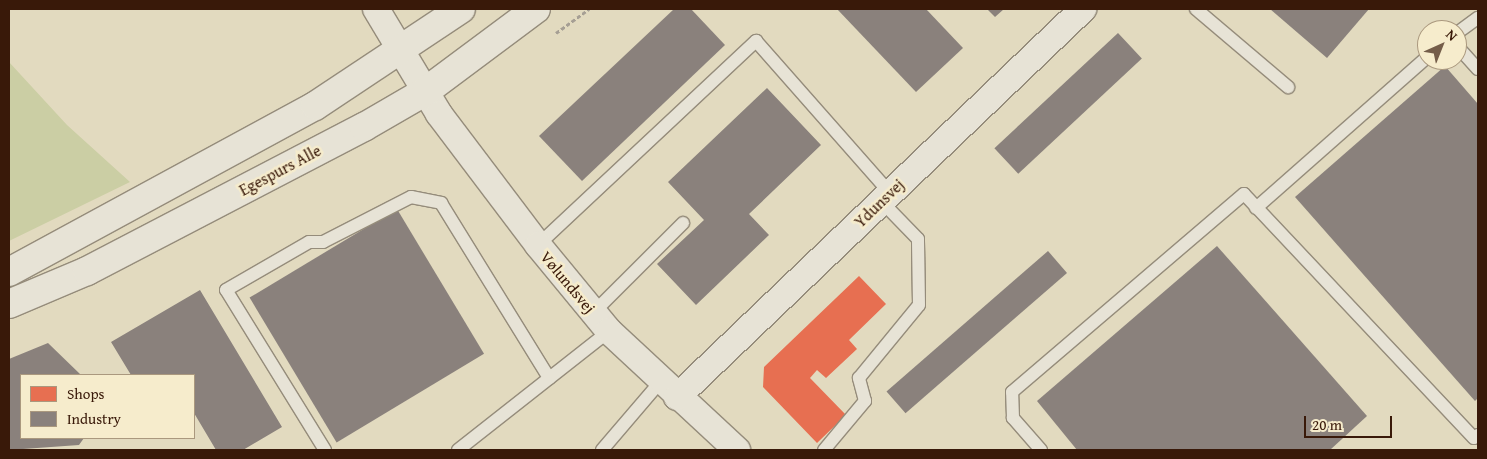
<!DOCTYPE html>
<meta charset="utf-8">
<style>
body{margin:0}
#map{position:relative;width:1487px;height:459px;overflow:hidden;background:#e2dabf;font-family:"Gentium Book Plus",serif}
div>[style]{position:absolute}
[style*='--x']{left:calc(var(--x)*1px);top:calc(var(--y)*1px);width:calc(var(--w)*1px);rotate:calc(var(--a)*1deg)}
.green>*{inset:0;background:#cbcea4}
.shops>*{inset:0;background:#e76f51}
.industry>*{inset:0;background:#8a817c;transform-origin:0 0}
.path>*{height:3px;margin-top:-1.5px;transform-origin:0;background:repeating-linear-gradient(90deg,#a69f94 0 4px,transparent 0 6.5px)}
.roads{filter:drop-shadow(1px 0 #958c7b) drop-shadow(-1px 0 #958c7b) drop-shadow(0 1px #958c7b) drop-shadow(0 -1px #958c7b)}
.service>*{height:12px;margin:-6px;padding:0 6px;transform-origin:6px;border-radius:6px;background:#e7e3d6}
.minor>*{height:26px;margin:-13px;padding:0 13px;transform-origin:13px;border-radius:13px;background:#e7e3d6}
.tertiary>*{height:28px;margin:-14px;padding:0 14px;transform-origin:14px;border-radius:14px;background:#e7e3d6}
span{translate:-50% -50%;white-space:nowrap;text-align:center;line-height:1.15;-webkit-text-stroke:5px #f6eccc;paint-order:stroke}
.street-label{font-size:16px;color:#391909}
.frame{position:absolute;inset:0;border:10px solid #391909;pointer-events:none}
.legend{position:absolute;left:20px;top:374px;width:175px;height:65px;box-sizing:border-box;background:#f6eccc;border:1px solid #aa987e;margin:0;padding:6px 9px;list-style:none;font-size:15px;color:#391909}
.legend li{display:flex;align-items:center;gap:10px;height:25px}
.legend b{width:25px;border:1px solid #aa987e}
.north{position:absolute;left:1417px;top:20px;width:50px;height:50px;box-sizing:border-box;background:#f6eccc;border:1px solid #aa987e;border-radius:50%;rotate:44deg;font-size:14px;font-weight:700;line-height:20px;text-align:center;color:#391909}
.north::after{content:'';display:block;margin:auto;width:18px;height:22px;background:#745d49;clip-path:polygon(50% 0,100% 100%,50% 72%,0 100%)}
.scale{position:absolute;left:1304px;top:416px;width:88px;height:22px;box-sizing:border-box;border:2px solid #391909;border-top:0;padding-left:6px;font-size:15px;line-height:18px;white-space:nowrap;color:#391909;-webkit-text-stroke:4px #f6eccc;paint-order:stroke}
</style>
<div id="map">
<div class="green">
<div style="clip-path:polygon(9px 62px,67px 125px,130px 182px,9px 241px)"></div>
</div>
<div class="shops">
<div style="clip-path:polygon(859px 276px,886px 304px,849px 340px,857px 349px,826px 378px,817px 370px,810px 378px,846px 415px,817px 443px,763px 387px,764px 367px)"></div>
</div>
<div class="industry">
<div style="clip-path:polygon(674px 9px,691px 9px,725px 45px,582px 181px,539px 136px)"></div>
<div style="clip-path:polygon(837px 9px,926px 9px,963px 48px,916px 92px)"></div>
<div style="clip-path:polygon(987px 9px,1004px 9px,995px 17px)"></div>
<div style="clip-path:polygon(1270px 9px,1369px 9px,1327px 58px)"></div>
<div style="left:1118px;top:33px;width:35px;height:169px;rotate:47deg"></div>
<div style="clip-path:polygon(1445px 66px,1478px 104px,1478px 398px,1475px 401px,1295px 197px)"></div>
<div style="clip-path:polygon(767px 88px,821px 145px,749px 214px,769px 235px,696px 305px,657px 264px,704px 220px,668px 182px)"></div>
<div style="left:397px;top:209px;width:169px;height:172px;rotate:59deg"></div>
<div style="clip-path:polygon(1217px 246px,1367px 416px,1330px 450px,1077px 450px,1037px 401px)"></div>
<div style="left:1048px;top:251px;width:29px;height:214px;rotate:49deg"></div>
<div style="clip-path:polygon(200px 290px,282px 427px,243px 450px,216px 450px,194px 413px,194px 375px,131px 375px,111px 342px)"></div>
<div style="clip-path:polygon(48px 343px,81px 375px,21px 375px,21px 438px,84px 438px,79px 445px,9px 450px,9px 359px)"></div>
</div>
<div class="path">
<div style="--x:556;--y:33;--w:41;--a:-36"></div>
</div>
<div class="roads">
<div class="service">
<div style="--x:1196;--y:9;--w:121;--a:40.3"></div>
<div style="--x:1457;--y:33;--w:26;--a:-36"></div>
<div style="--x:1457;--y:46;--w:31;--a:48"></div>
<div style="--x:1256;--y:208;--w:228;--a:-41.4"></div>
<div style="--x:538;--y:245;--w:299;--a:-43.1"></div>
<div style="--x:756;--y:41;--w:203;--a:48.6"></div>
<div style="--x:594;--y:312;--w:126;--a:-45"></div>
<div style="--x:325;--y:450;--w:188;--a:-121.7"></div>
<div style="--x:226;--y:290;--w:96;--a:-30"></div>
<div style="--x:309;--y:242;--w:14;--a:0"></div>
<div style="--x:323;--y:242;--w:99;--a:-27.1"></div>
<div style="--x:411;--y:197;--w:31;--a:11"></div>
<div style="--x:441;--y:203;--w:206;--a:58.3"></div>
<div style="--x:458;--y:450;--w:192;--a:-38.2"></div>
<div style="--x:602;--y:450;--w:89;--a:-49.5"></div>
<div style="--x:824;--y:450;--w:64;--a:-50.1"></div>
<div style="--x:865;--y:401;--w:24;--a:-105"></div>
<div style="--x:859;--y:378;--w:94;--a:-50.6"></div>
<div style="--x:919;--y:305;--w:66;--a:-90.9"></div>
<div style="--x:918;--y:239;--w:53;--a:-134.2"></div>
<div style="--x:1041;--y:450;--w:43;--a:-131.2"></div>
<div style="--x:1013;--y:418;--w:26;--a:-92"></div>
<div style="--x:1012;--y:392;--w:305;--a:-40.5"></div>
<div style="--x:1244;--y:194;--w:335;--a:46.7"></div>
<div style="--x:1474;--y:438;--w:5;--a:-37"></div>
</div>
<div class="minor">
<div style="--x:376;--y:9;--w:122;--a:59"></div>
<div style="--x:439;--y:114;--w:164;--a:52.9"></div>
<div style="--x:538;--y:245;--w:112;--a:50.5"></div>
<div style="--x:609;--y:331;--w:175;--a:42.9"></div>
<div style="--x:677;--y:397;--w:562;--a:-43.7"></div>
</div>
<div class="tertiary">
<div style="--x:9;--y:272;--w:348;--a:-28.5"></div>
<div style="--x:315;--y:106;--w:175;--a:-33.6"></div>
<div style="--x:9;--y:304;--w:85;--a:-22.9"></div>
<div style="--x:87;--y:271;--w:312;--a:-27.5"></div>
<div style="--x:364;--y:127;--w:72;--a:-30.1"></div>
<div style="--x:426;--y:91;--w:137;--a:-36.7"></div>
</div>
</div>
<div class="street-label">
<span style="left:280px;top:170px;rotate:-28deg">Egespurs Alle</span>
<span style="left:879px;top:203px;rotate:-44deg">Ydunsvej</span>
<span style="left:568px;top:282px;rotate:50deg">Vølundsvej</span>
</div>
<div class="frame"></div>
<ul class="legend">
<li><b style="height:14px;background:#e76f51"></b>Shops</li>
<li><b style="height:14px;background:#8a817c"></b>Industry</li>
</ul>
<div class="north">N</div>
<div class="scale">20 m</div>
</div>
